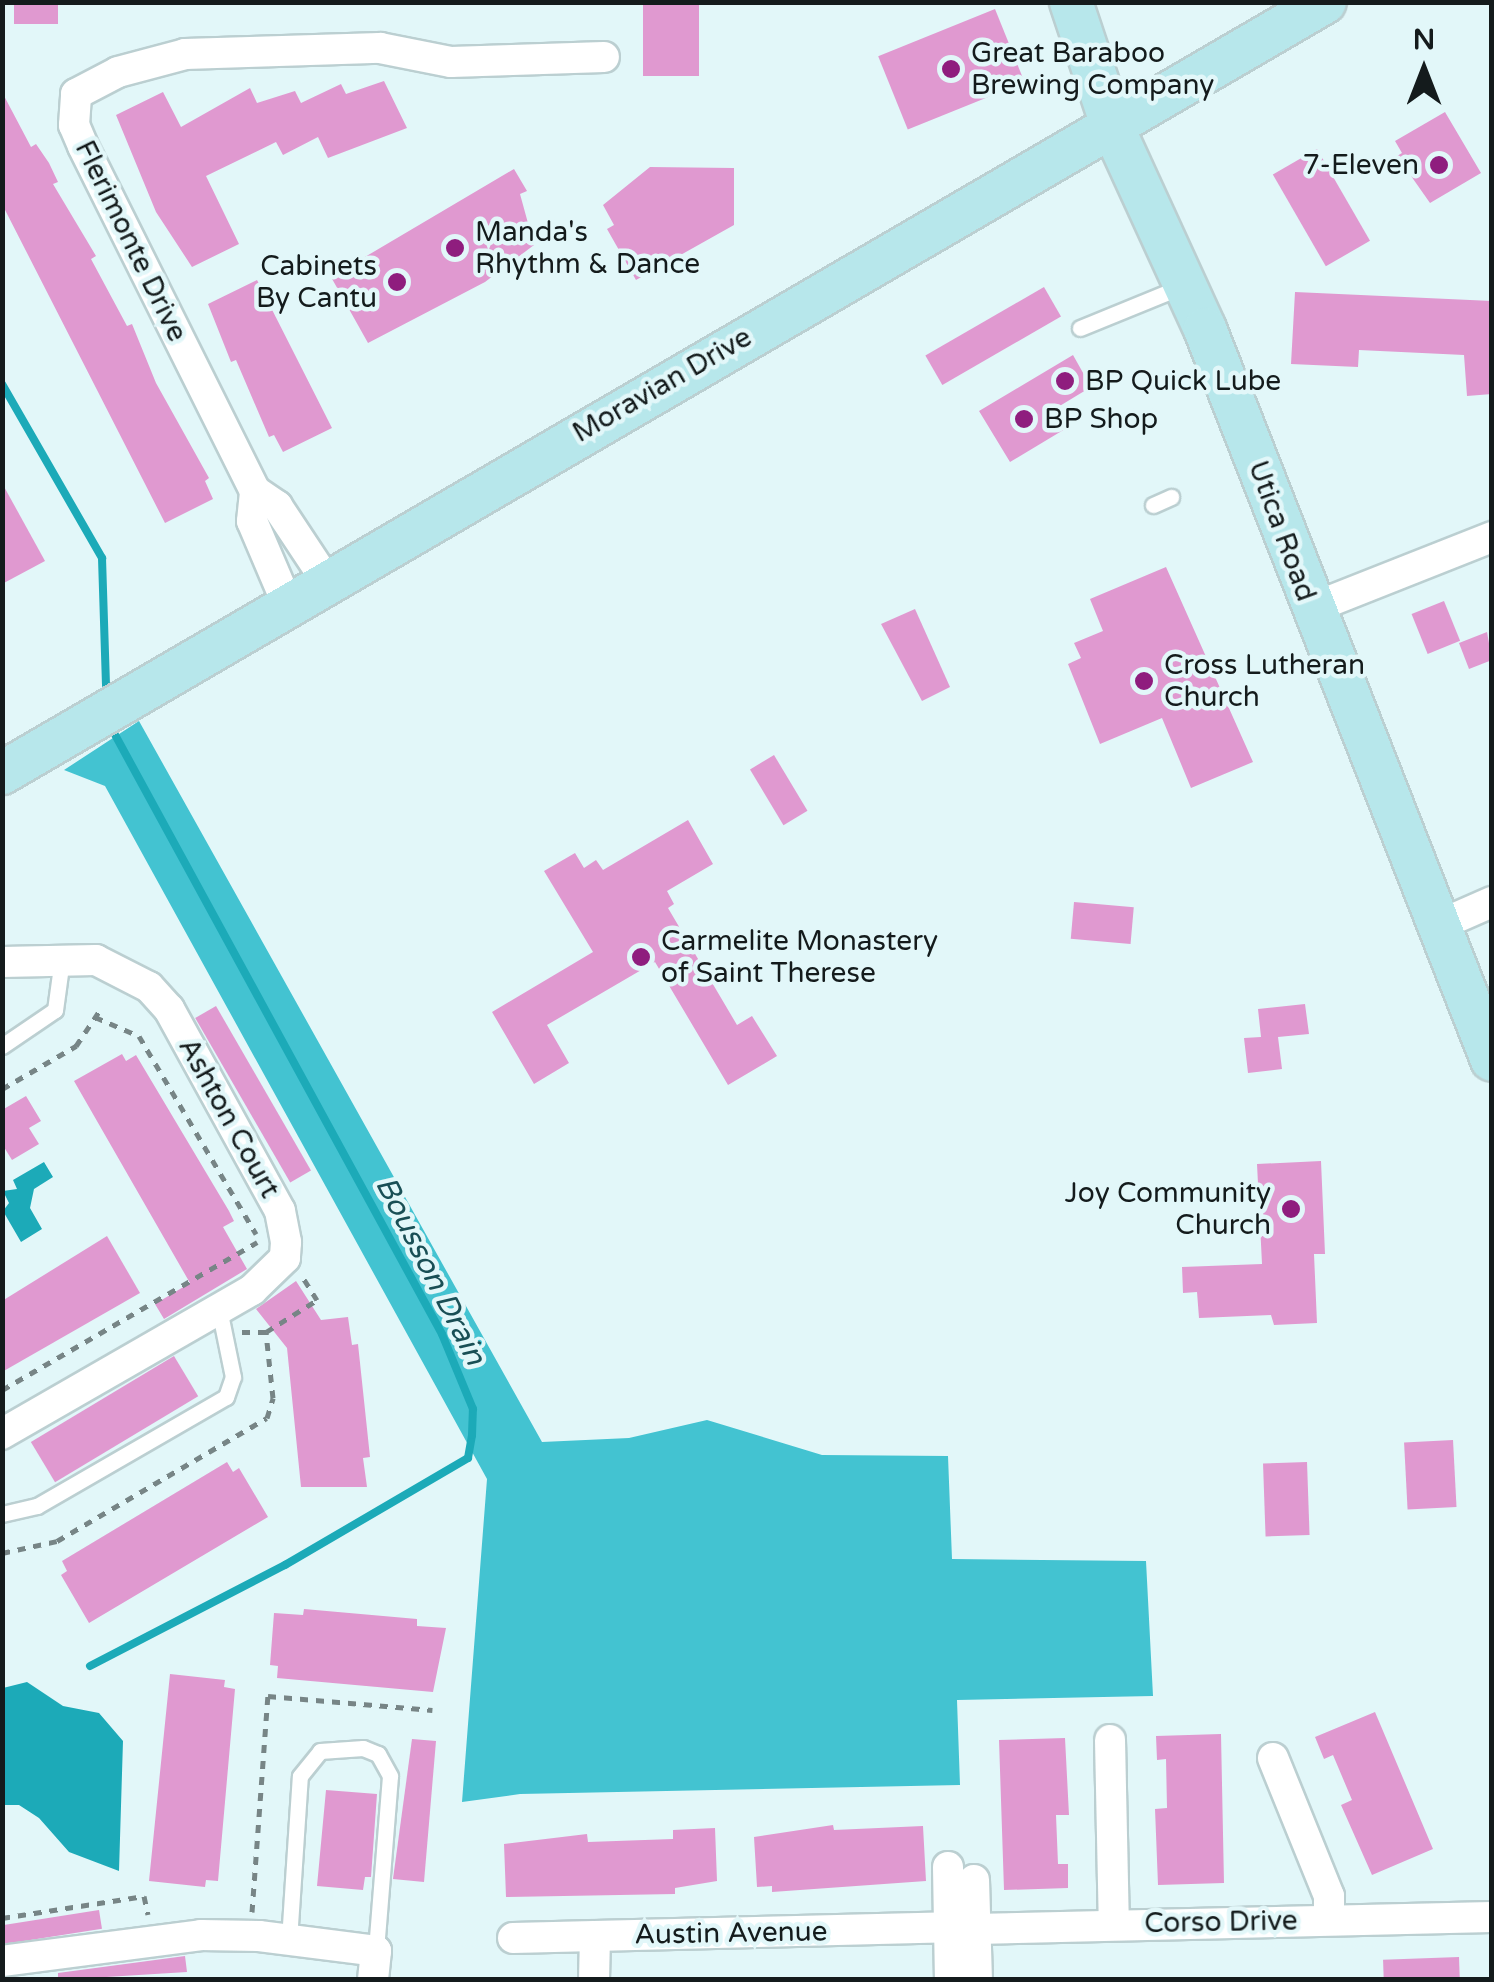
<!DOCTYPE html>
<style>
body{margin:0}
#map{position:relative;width:1494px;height:1982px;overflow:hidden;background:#e2f7f9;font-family:"Varela Round",sans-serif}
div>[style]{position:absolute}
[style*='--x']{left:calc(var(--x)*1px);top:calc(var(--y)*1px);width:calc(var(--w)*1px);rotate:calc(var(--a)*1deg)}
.forest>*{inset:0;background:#43c3d1}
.water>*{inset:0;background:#1caab8}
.stream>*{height:8px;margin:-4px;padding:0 4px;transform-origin:4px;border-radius:4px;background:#1caab8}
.building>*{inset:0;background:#e099d0;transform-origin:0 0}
.path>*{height:5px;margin-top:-2.5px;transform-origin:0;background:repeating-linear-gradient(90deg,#778586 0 8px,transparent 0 16px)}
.roads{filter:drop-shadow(2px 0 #bbcfd1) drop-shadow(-2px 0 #bbcfd1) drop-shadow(0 2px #bbcfd1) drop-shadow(0 -2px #bbcfd1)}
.lane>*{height:15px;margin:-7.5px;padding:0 7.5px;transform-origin:7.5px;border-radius:7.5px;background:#fff}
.street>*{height:30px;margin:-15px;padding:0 15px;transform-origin:15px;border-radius:15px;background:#fff}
.secondary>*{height:42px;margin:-21px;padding:0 21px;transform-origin:21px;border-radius:21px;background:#b7e7eb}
.dots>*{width:28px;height:28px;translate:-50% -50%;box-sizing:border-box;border:5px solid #e2f7f9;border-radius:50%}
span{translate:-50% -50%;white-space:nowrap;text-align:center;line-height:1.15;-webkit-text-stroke:9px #e2f7f9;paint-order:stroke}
.poi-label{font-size:28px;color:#141b1c}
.left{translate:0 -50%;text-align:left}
.right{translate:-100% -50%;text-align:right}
.street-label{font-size:28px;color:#141b1c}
.water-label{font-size:30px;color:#194f55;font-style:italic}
.frame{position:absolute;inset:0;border:5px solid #141b1c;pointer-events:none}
.north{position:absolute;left:1374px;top:20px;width:100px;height:100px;-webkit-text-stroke:8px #e2f7f9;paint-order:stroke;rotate:0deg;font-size:28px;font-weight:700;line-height:40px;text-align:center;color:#141b1c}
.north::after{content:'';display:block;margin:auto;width:35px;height:45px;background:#141b1c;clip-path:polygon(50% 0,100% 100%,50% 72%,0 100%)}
</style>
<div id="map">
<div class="forest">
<div style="clip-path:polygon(139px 721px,542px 1442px,629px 1438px,707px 1420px,822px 1455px,948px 1456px,952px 1559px,1146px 1561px,1153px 1696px,957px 1700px,960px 1785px,520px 1794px,462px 1802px,487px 1479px,105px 786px,64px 770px)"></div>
</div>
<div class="water">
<div style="clip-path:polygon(44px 1162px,53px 1177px,34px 1189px,30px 1208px,42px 1229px,21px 1242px,3px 1211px,9px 1203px,3px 1191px,17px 1189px,13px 1180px)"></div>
<div style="clip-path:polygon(27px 1682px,63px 1706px,99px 1713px,123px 1741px,119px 1871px,69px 1852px,39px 1818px,19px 1805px,3px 1805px,3px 1688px)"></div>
</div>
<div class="stream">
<div style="--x:2;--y:384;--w:201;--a:60.1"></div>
<div style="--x:102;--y:558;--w:127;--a:88.2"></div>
<div style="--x:90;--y:1666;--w:220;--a:-27.4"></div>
<div style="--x:285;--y:1565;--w:212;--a:-30.3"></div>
<div style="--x:468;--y:1458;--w:23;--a:-80"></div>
<div style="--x:472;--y:1435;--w:26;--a:-88"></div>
<div style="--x:473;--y:1409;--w:81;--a:-112.5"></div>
<div style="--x:442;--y:1334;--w:685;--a:-118.62"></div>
</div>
<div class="building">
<div style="left:14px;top:2px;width:44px;height:22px"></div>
<div style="left:643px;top:2px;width:56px;height:74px"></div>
<div style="left:995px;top:9px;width:79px;height:126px;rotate:68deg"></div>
<div style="clip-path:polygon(384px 81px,407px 128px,328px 158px,318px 137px,283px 155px,276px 142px,206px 176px,239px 244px,192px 267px,156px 212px,116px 115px,163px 92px,181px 127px,250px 88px,257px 103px,295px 91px,301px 103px,341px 84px,346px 94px)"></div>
<div style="clip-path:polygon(2px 92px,31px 147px,36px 144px,49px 163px,58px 182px,53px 184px,96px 256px,91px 259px,127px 326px,132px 324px,156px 383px,209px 478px,205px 481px,213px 499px,165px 523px,2px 204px)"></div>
<div style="clip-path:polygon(1445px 112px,1481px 173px,1430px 203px,1397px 156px,1402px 153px,1395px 141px)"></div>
<div style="left:1317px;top:149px;width:106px;height:51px;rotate:60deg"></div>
<div style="clip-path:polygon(650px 167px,734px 168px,734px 225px,636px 280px,607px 229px,614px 225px,603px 205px)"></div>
<div style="clip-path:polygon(514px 169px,527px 191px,520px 194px,534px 245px,485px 282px,368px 343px,331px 277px)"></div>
<div style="clip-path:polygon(257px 280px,332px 428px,283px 452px,274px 435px,269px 437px,236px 360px,231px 362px,208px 304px)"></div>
<div style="left:1044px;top:287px;width:34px;height:137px;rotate:60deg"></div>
<div style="clip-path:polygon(1295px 292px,1492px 301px,1492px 394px,1467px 396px,1464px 355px,1359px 350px,1358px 367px,1291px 364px)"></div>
<div style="clip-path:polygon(1073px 355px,1091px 387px,1058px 407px,1070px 426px,1010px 462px,979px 411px)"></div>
<div style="clip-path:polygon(2px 483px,45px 561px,2px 584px)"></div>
<div style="clip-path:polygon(1166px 567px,1253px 762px,1191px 788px,1162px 718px,1100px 744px,1068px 664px,1081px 658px,1074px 643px,1103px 631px,1090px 599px)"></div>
<div style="left:1444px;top:601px;width:43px;height:35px;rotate:68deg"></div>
<div style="clip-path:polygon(915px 609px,950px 687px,922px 701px,881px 624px)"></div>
<div style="clip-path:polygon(1487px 632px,1492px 660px,1469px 669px,1459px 643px)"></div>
<div style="left:774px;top:755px;width:65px;height:28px;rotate:59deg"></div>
<div style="clip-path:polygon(688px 820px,713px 864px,667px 891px,674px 904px,668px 908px,737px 1025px,752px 1016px,777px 1056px,728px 1085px,655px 962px,547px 1025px,569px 1063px,534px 1084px,492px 1012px,593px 952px,544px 871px,575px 853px,584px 868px,596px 860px,603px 870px)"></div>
<div style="left:1074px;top:902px;width:60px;height:37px;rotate:5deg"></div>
<div style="clip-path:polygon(1305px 1004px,1309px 1034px,1278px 1037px,1282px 1069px,1248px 1073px,1244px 1038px,1261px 1037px,1258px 1009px)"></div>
<div style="left:216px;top:1006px;width:190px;height:24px;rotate:60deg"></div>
<div style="clip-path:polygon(122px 1054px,126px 1061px,136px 1055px,229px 1211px,234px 1221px,223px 1227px,247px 1269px,164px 1319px,155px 1304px,190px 1283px,74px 1081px)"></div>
<div style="clip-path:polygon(26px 1096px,41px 1121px,29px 1128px,39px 1144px,12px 1160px,2px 1144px,2px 1110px)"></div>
<div style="clip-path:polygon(1321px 1161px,1325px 1254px,1314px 1254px,1317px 1323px,1274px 1325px,1271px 1315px,1199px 1318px,1197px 1292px,1183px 1293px,1182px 1267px,1262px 1264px,1257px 1164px)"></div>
<div style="clip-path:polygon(107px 1236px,140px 1293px,2px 1372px,2px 1301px)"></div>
<div style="clip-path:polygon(296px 1281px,321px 1320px,348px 1317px,352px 1345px,358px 1344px,370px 1457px,363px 1458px,367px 1487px,301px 1487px,287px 1348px,256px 1309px)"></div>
<div style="left:174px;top:1356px;width:47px;height:167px;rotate:59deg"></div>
<div style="left:1453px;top:1440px;width:67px;height:49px;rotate:87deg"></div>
<div style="clip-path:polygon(227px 1462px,233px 1472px,239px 1468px,268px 1517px,89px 1623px,61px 1575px,67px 1571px,62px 1561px)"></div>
<div style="left:1307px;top:1462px;width:73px;height:44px;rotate:88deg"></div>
<div style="clip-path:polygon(304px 1609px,417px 1619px,417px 1626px,446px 1628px,433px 1692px,277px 1678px,278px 1666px,270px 1665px,274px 1613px,303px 1615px)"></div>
<div style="clip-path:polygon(170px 1674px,225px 1680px,224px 1687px,235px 1689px,218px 1881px,206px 1880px,205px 1887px,149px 1881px)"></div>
<div style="clip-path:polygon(1375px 1712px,1433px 1849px,1372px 1875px,1341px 1805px,1352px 1800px,1333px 1755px,1324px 1759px,1315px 1737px)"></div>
<div style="clip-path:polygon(1221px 1734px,1224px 1883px,1158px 1885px,1155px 1809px,1167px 1808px,1166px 1759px,1157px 1760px,1156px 1736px)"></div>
<div style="clip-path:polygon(1065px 1738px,1069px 1815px,1056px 1815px,1058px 1864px,1068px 1864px,1068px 1888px,1004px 1890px,999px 1740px)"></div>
<div style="clip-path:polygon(412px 1739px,436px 1741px,424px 1882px,393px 1879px)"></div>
<div style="clip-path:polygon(326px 1790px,377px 1794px,371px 1877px,365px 1877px,363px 1890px,317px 1886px)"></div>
<div style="clip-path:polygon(833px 1825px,834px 1830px,923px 1826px,926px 1881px,772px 1892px,772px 1886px,757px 1887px,754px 1837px)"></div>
<div style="clip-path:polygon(715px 1828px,717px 1881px,675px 1888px,675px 1894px,506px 1897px,504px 1844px,587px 1834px,588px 1842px,673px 1839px,673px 1830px)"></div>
<div style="left:99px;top:1910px;width:19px;height:98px;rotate:81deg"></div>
<div style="clip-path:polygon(185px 1956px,187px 1972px,58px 1980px,58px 1973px)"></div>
<div style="left:1459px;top:1957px;width:23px;height:76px;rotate:88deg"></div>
</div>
<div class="path">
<div style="--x:95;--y:1017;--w:48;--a:23.4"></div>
<div style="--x:139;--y:1036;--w:230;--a:59.4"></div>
<div style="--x:2;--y:1089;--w:86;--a:-30.2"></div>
<div style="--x:76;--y:1046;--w:43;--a:-56.3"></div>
<div style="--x:242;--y:1332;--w:24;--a:0"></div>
<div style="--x:266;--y:1332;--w:60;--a:-32.1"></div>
<div style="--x:317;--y:1300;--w:25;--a:-122"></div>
<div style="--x:2;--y:1390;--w:295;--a:-30.1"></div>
<div style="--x:2;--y:1553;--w:56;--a:-12.3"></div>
<div style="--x:57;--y:1541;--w:243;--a:-30.4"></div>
<div style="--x:267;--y:1418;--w:21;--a:-73"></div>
<div style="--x:273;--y:1398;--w:66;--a:-96.1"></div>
<div style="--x:252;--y:1912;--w:217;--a:-85.8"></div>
<div style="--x:268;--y:1696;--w:165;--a:4.9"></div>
<div style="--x:2;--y:1918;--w:144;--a:-8.8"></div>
<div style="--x:144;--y:1896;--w:19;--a:78"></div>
</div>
<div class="roads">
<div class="lane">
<div style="--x:1080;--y:328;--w:111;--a:-22.2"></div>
<div style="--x:1153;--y:505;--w:20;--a:-24"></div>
<div style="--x:2;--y:1046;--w:64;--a:-34.2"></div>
<div style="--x:55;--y:1010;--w:51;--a:-82.2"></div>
<div style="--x:2;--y:1514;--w:36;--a:-13"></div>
<div style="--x:37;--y:1506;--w:218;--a:-30"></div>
<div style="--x:226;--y:1397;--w:21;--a:-71"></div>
<div style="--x:233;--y:1377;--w:69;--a:-101.6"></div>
<div style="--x:289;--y:1940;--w:164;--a:-86.2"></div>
<div style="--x:300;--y:1776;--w:32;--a:-51"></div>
<div style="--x:320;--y:1751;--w:43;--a:-4"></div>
<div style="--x:363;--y:1748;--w:16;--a:22"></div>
<div style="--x:378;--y:1754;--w:25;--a:61"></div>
<div style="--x:390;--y:1776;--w:176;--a:94.6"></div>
</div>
<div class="street">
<div style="--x:255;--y:491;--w:385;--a:-116.5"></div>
<div style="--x:83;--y:146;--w:23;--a:-113"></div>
<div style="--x:74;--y:125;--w:31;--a:-86"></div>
<div style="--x:76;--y:94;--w:47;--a:-27.6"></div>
<div style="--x:118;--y:72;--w:69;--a:-15"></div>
<div style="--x:185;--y:54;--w:195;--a:-1.8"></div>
<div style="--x:380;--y:48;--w:72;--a:11.2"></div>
<div style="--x:451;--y:62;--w:153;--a:-1.9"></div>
<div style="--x:287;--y:603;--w:89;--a:-113.1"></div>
<div style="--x:252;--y:521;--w:30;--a:-84"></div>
<div style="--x:255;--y:491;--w:27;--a:34"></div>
<div style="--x:277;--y:506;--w:89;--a:56.5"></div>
<div style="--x:1310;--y:609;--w:196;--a:-21.6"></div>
<div style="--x:1435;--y:927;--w:62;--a:-23.7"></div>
<div style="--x:2;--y:962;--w:94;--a:-1.2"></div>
<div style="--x:96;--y:960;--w:59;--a:27"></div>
<div style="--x:149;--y:987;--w:30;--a:48"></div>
<div style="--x:169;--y:1009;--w:230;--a:61.2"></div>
<div style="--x:280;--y:1211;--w:32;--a:79"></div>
<div style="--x:286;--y:1242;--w:16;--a:94"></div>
<div style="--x:285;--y:1258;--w:46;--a:135.9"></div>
<div style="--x:252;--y:1290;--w:289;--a:150.1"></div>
<div style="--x:1110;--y:1740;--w:184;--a:88.8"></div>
<div style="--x:1273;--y:1758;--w:149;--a:67.9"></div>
<div style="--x:1329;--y:1896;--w:24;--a:90"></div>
<div style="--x:948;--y:1867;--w:113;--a:89"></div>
<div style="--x:974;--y:1880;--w:100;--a:88.3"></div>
<div style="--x:975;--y:1929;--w:517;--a:-1.33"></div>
<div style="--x:513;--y:1938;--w:436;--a:-1.4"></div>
<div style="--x:2;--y:1961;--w:201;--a:-7.4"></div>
<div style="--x:201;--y:1935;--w:58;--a:1"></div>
<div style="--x:259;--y:1936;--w:118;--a:7.3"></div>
<div style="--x:376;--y:1951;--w:29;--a:96"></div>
<div style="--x:594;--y:1980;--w:44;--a:-88.7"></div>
</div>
<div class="secondary">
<div style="--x:1071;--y:2;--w:133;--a:71.6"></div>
<div style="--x:1113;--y:128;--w:221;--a:65.4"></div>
<div style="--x:1205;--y:329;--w:785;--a:68.56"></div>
<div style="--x:2;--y:773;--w:1531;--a:-30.23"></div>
</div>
</div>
<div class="dots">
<div style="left:951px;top:69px;background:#8f1d7e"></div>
<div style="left:1439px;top:165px;background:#8f1d7e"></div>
<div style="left:455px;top:248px;background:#8f1d7e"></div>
<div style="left:397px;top:282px;background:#8f1d7e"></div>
<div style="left:1065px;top:381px;background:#8f1d7e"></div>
<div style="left:1024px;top:419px;background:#8f1d7e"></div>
<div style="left:1144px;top:681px;background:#8f1d7e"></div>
<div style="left:641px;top:957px;background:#8f1d7e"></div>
<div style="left:1291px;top:1209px;background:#8f1d7e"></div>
</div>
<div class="poi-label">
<span class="left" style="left:971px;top:69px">Great Baraboo<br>Brewing Company</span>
<span class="right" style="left:1419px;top:165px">7-Eleven</span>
<span class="left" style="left:475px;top:248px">Manda's<br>Rhythm &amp; Dance</span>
<span class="right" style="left:377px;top:282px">Cabinets<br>By Cantu</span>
<span class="left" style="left:1085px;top:381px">BP Quick Lube</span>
<span class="left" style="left:1044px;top:419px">BP Shop</span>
<span class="left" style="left:1164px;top:681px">Cross Lutheran<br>Church</span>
<span class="left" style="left:661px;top:957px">Carmelite Monastery<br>of Saint Therese</span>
<span class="right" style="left:1271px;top:1209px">Joy Community<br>Church</span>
</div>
<div class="street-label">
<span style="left:131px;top:241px;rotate:64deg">Flerimonte Drive</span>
<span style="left:662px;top:385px;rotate:-30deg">Moravian Drive</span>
<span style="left:1282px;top:531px;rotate:70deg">Utica Road</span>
<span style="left:229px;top:1118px;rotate:61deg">Ashton Court</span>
<span style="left:1221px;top:1922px;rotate:-1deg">Corso Drive</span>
<span style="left:731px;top:1933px;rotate:-1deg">Austin Avenue</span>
</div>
<div class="water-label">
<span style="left:430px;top:1271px;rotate:63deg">Bousson Drain</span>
</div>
<div class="frame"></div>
<div class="north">N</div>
</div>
